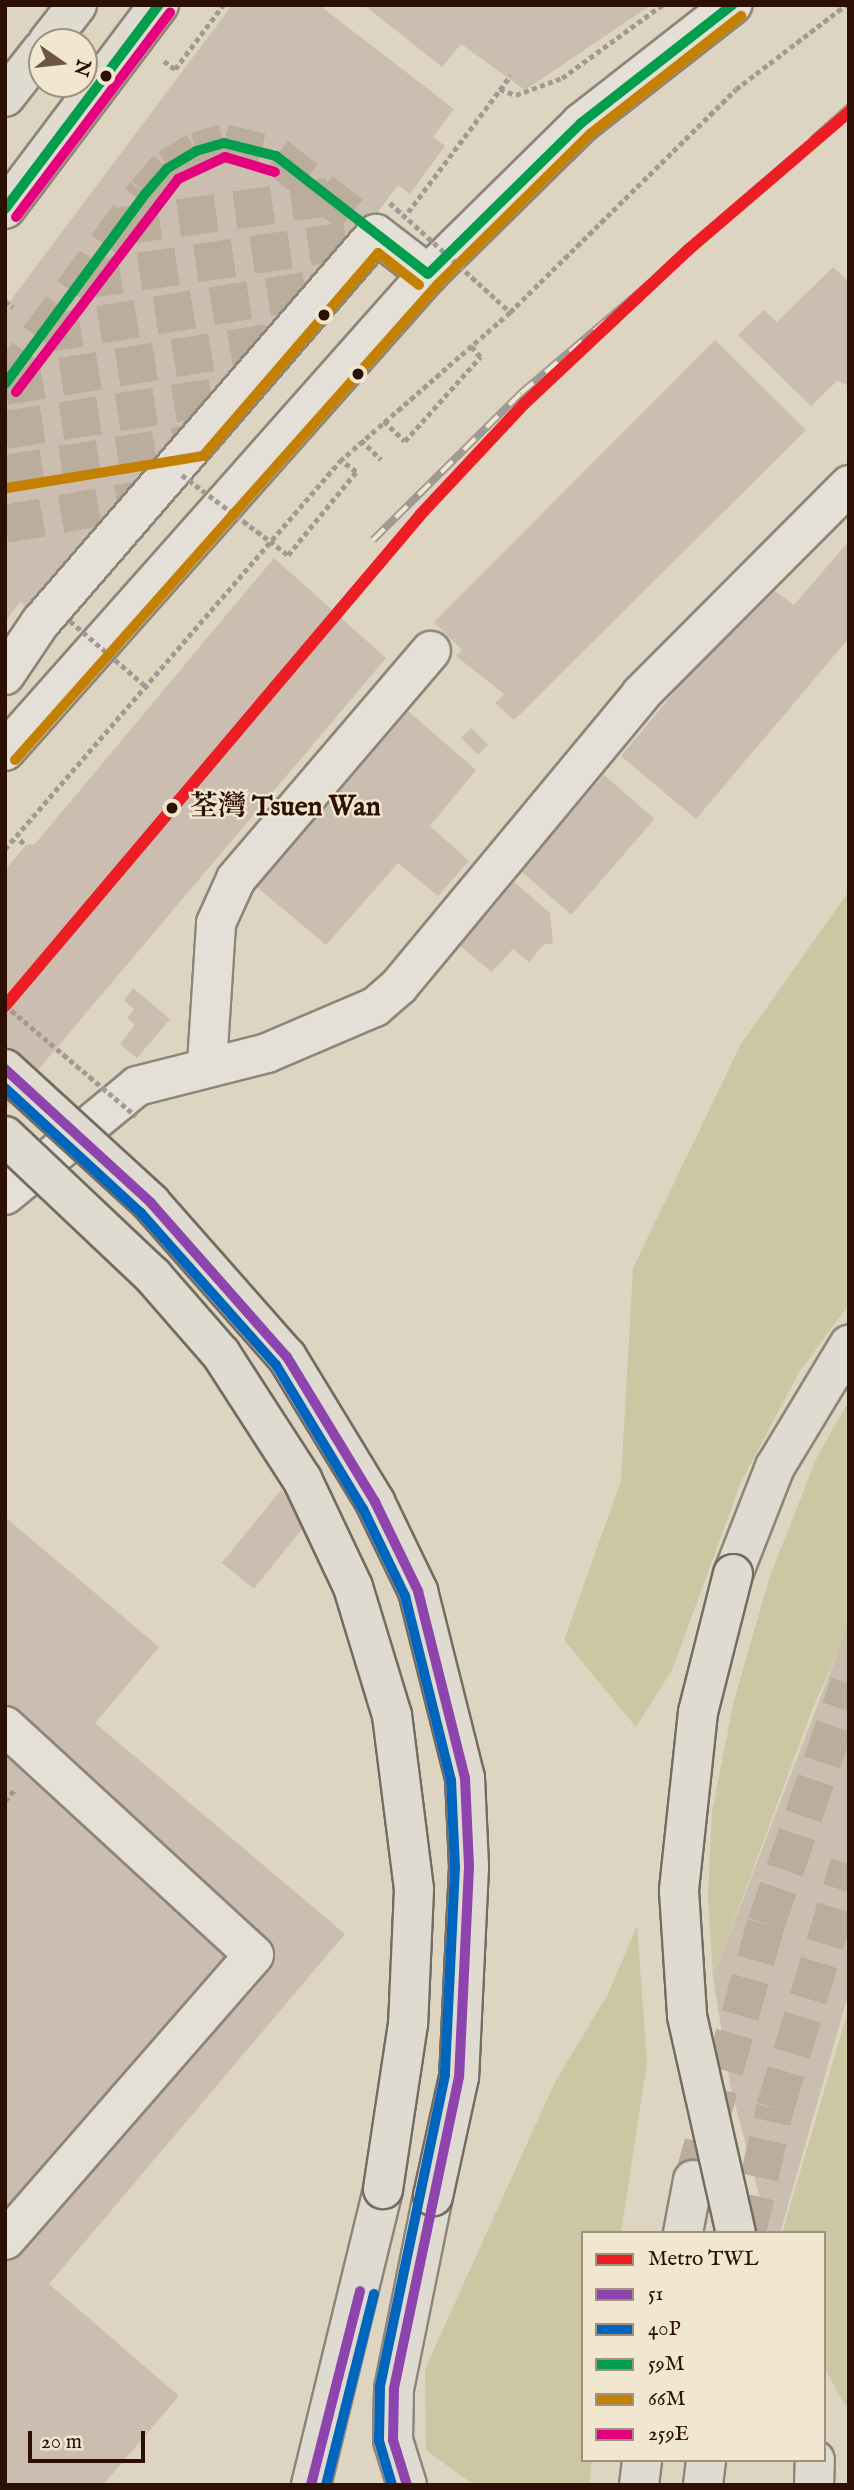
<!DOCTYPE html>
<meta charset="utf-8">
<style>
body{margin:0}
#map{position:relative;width:854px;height:2490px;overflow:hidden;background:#ddd4c2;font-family:"IM FELL English","Noto Serif TC",serif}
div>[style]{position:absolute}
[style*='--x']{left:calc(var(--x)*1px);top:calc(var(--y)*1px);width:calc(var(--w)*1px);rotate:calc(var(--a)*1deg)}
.green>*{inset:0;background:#cbc7a3}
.building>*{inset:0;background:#ccbdb1;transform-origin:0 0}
.minor-tunnel>*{height:38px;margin-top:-19px;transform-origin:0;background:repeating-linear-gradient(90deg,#baad9c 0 38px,transparent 0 57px)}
.highway-tunnel>*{height:38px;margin-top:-19px;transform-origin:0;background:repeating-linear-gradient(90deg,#baad9c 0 38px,transparent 0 57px)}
.path>*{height:4.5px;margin-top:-2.25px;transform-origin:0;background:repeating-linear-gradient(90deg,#a19a92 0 5px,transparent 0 8.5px)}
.roads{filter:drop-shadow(2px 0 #8e8579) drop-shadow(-2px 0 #8e8579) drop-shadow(0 2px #8e8579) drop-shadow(0 -2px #8e8579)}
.minor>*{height:38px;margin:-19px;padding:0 19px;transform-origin:19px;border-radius:19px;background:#e5e0d7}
.major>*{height:38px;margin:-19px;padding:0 19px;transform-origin:19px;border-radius:19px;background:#e0dbd0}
.highway>*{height:38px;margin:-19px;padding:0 19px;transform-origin:19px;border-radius:19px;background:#e0dbd0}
.rail>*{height:8px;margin-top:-4px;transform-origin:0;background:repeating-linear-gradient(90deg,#f1e6d0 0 16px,#a19a92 0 32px);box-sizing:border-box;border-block:2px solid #a19a92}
.path-bridge>*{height:4.5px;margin-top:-2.25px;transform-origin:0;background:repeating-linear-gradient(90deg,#a19a92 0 5px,transparent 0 8.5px)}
.bridges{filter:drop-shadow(2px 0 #746b61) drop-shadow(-2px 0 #746b61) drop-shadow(0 2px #746b61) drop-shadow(0 -2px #746b61)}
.major-bridge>*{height:38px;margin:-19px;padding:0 19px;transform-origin:19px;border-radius:19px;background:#e0dbd0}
.highway-bridge>*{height:38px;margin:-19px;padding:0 19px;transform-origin:19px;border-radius:19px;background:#e0dbd0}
.bus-1>*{height:10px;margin:-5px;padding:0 5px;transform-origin:5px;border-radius:5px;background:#8e44ad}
.bus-2>*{height:10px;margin:-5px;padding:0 5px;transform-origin:5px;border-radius:5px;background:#0065bd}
.bus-3>*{height:10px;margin:-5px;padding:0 5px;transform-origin:5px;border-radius:5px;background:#029e4d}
.bus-4>*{height:10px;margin:-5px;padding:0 5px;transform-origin:5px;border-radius:5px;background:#c48001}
.bus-5>*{height:10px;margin:-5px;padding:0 5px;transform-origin:5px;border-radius:5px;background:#e5007d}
.metro-1>*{height:12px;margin:-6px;padding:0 6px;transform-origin:6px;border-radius:6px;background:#ed1d24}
.dots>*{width:19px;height:19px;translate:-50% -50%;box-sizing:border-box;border:4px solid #f1e6d0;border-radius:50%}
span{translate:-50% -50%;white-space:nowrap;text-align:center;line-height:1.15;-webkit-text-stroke:5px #f1e6d0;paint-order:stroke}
.stop-label{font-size:28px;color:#2c1004;font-weight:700}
.left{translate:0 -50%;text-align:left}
.frame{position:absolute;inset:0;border:7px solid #2c1004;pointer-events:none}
.legend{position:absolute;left:581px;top:2231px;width:245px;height:231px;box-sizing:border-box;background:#f1e6d0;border:2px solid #a2907e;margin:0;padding:9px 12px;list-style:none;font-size:21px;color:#2c1004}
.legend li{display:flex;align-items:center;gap:14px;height:35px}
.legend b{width:35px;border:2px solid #a2907e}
.north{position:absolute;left:28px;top:28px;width:70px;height:70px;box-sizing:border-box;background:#f1e6d0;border:2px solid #a2907e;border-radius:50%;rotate:104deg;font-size:19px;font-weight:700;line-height:28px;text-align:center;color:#2c1004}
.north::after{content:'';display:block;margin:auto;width:24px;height:32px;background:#6a5546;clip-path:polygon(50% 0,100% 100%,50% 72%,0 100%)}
.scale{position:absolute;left:28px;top:2431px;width:117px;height:32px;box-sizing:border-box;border:4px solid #2c1004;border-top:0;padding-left:9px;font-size:21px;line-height:24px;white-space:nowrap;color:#2c1004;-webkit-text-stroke:5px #f1e6d0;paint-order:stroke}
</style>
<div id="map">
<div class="green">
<div style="clip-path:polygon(849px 891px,849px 1304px,798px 1374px,741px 1482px,672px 1670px,636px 1727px,564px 1640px,621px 1481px,633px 1268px,741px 1044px)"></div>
<div style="clip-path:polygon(849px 1401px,849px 1627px,814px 1705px,713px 1977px,708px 1896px,712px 1812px,734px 1701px,770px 1576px,817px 1457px)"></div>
<div style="clip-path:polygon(637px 1926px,647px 2062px,621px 2233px,583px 2233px,583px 2460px,592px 2460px,589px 2485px,474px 2485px,426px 2450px,425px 2369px,555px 2082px,608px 1994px)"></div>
<div style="clip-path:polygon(849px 2007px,849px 2382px,846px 2407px,824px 2367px,824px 2233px,782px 2233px)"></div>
</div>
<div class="building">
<div style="clip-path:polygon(232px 5px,319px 5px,454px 109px,433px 137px,445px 146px,410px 194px,398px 185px,61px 632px,20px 602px,5px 622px,5px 308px)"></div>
<div style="clip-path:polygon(364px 5px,651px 5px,525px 90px,461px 44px,442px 67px)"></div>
<div style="clip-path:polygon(833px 267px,849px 282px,849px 386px,837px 381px,811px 406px,738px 335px,764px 310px,777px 322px)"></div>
<div style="clip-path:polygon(715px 340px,806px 430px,514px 720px,495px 703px,504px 694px,456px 656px,462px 650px,434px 622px)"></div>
<div style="clip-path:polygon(849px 541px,849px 638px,696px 819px,621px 756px,681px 684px,775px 591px,794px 605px)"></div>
<div style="clip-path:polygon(274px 558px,386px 658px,5px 1109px,5px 870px,26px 845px,35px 844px)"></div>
<div style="clip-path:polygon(408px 711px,476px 770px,430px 826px,469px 861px,438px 896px,398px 863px,326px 945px,257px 887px)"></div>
<div style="left:471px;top:728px;width:24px;height:14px;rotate:45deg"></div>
<div style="left:604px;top:775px;width:67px;height:127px;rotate:41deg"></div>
<div style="clip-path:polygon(514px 882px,550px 913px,553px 944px,544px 944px,529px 962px,513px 949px,492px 972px,460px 946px)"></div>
<div style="clip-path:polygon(133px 988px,170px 1019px,137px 1058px,120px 1044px,135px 1025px,127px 1018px,134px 1009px,124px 1000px)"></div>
<div style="left:281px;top:1490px;width:41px;height:94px;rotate:39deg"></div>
<div style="clip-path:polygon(5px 1517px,159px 1647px,95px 1723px,345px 1934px,49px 2284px,179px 2396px,103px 2485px,5px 2485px)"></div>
<div style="clip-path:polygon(849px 1623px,849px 1992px,780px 2233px,769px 2233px,731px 2089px,713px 1977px)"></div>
</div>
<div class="minor-tunnel">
<div style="--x:122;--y:226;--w:209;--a:-8"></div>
<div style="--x:83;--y:280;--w:293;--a:-8.4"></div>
<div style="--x:43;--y:334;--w:291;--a:-9.3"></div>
<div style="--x:5;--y:384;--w:237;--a:-53.6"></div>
<div style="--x:146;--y:193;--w:33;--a:-49"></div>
<div style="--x:168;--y:168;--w:33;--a:-31"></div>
<div style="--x:196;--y:151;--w:29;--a:-16"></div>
<div style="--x:224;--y:143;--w:54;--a:14"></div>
<div style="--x:276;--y:156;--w:127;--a:38"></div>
<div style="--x:5;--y:386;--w:285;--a:-9.3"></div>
<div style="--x:5;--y:430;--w:238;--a:-8.9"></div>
<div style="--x:5;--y:474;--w:194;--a:-9.2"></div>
<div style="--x:5;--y:524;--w:148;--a:-10.1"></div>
</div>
<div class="highway-tunnel">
<div style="--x:693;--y:2180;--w:266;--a:-74.1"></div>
<div style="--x:766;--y:1924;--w:254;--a:-70.9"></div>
<div style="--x:747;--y:2233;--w:128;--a:-77.4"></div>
<div style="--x:775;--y:2108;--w:255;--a:-73.1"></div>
</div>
<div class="path">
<div style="--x:164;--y:61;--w:14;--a:36"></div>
<div style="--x:175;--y:69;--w:80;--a:-53.1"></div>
<div style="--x:500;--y:89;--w:17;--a:21"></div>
<div style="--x:516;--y:95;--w:49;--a:-20.3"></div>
<div style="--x:562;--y:78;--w:124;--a:-36.1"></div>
<div style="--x:408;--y:212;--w:171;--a:-53.1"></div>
<div style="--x:5;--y:301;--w:10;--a:37"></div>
<div style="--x:384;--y:421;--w:29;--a:44"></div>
<div style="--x:405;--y:441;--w:113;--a:-48.2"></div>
<div style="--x:480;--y:357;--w:17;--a:-130"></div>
<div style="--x:361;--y:440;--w:28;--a:44"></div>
<div style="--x:270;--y:541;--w:23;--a:38"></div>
<div style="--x:288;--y:555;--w:107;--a:-50.7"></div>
<div style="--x:356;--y:472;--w:15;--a:-143"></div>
<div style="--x:20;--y:840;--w:8;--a:40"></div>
<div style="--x:5;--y:1801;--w:17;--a:-50"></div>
</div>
<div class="roads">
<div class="minor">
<div style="--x:5;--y:675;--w:63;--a:-56.1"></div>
<div style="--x:40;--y:623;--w:514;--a:-49.18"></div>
<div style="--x:376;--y:234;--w:66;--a:37.6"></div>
<div style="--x:5;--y:751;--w:638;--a:-48.43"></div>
<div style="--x:428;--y:274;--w:215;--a:-44.6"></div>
<div style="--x:581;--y:123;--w:192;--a:-38"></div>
<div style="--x:207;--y:1064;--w:141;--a:-86.3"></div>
<div style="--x:216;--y:923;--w:48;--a:-65.6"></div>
<div style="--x:236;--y:879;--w:300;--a:-49.5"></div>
<div style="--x:5;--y:1195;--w:171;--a:-39.5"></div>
<div style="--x:137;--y:1086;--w:134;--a:-14.2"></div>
<div style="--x:267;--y:1053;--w:117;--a:-23.1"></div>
<div style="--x:375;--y:1007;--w:32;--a:-41"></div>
<div style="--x:399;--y:986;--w:379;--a:-50.3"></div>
<div style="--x:641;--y:694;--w:295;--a:-45.1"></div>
<div style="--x:5;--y:1726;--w:338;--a:42.6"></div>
<div style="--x:254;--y:1955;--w:378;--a:131.1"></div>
</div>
<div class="major">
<div style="--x:48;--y:42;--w:47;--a:-51.9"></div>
<div style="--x:5;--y:97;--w:60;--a:-51.8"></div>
<div style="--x:5;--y:209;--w:256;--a:-53"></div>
<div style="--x:311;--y:2485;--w:305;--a:-76.3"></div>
<div style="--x:407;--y:2485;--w:47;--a:-107.3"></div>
<div style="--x:393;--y:2440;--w:51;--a:-88.9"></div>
<div style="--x:394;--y:2389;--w:197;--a:-78.6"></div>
</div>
<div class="highway">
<div style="--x:733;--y:1574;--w:115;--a:-68.6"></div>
<div style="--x:775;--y:1467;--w:143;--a:-58.8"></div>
<div style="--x:683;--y:2233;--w:54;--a:-79.3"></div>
<div style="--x:639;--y:2485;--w:25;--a:-83"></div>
<div style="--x:703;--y:2485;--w:25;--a:-83"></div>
<div style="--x:814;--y:2485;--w:25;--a:-88"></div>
</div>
</div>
<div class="rail">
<div style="--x:812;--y:140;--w:50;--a:-41.7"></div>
<div style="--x:373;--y:540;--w:209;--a:-44.8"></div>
<div style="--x:521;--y:393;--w:205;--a:-40.4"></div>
</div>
<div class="path-bridge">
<div style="--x:390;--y:203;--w:162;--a:42.2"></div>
<div style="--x:182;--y:475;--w:110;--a:36.9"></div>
<div style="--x:70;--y:621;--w:103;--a:40.7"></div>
<div style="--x:5;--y:849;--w:513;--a:-49.19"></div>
<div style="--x:340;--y:461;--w:226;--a:-41.2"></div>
<div style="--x:510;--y:312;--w:317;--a:-44.6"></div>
<div style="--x:736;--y:89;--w:138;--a:-37.4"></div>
<div style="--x:5;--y:1005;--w:172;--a:40.3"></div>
</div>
<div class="bridges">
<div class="major-bridge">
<div style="--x:5;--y:1069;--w:198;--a:42.5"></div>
<div style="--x:151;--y:1203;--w:205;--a:48.6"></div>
<div style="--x:287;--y:1357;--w:170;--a:58.7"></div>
<div style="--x:375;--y:1502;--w:99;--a:64.2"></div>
<div style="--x:418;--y:1591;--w:193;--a:75.9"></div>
<div style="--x:465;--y:1778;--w:89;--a:87.4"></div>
<div style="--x:469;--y:1867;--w:210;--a:92.7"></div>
<div style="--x:459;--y:2077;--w:122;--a:102.3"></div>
<div style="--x:5;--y:1136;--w:204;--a:43.4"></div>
<div style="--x:153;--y:1276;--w:103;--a:48.9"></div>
<div style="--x:221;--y:1354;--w:149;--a:57.1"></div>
<div style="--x:302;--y:1479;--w:119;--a:64.7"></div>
<div style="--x:353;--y:1587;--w:134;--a:73.1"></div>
<div style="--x:392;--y:1715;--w:175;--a:82.8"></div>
<div style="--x:414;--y:1889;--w:135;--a:92.5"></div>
<div style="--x:408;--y:2024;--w:167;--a:98.6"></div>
</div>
<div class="highway-bridge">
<div style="--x:733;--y:1574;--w:142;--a:104.2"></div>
<div style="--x:698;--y:1712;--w:180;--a:96.1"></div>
<div style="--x:679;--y:1891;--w:125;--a:86.3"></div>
<div style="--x:687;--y:2016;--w:222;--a:77.3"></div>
</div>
</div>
<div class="bus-1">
<div style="--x:5;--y:1069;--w:198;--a:42.5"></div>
<div style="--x:151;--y:1203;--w:205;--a:48.6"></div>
<div style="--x:287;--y:1357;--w:170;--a:58.7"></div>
<div style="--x:375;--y:1502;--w:99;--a:64.2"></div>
<div style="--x:418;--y:1591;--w:193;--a:75.9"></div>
<div style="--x:465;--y:1778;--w:89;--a:87.4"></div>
<div style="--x:469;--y:1867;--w:210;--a:92.7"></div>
<div style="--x:459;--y:2077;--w:319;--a:101.8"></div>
<div style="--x:394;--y:2389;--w:51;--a:91.1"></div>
<div style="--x:393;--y:2440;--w:47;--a:72.7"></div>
<div style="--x:311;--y:2485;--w:200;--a:-75.8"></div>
</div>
<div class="bus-2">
<div style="--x:5;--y:1088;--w:185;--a:42.6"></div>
<div style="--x:141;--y:1213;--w:203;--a:48.4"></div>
<div style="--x:276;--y:1365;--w:168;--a:58.9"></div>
<div style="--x:363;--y:1509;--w:97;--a:64.2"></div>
<div style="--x:405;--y:1596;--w:190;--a:76"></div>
<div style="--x:451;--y:1780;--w:87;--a:87.4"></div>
<div style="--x:455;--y:1867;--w:208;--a:92.8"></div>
<div style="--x:445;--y:2075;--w:319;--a:101.8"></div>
<div style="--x:380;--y:2387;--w:54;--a:91.1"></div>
<div style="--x:379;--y:2441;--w:46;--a:73.5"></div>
<div style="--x:326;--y:2485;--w:197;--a:-75.9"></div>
</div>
<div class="bus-3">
<div style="--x:5;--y:209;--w:256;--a:-53"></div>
<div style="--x:5;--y:384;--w:237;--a:-53.6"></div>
<div style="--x:146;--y:193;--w:33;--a:-49"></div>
<div style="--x:168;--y:168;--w:33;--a:-31"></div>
<div style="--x:196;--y:151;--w:29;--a:-16"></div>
<div style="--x:224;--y:143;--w:54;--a:14"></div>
<div style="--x:276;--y:156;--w:192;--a:37.8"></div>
<div style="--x:428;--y:274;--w:215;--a:-44.6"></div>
<div style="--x:581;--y:123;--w:192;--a:-38"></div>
</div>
<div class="bus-4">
<div style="--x:7;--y:488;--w:199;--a:-9.3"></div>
<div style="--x:203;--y:456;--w:268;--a:-49.2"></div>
<div style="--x:378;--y:253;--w:52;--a:38"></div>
<div style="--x:15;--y:760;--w:637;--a:-48.37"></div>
<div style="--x:438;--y:284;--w:214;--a:-44.6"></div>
<div style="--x:590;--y:134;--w:192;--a:-38"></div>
</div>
<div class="bus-5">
<div style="--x:16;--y:217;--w:256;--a:-53"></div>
<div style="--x:16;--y:392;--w:268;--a:-52.7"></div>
<div style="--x:178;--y:179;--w:52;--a:-25.1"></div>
<div style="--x:225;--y:157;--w:52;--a:16.7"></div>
</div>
<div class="metro-1">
<div style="--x:5;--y:1006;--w:644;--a:-49.78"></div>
<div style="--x:421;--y:514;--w:152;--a:-46.9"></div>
<div style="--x:525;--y:403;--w:224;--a:-43.2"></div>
<div style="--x:688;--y:250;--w:212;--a:-40.6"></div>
</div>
<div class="dots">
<div style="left:106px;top:76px;background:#2c1004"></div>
<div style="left:324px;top:315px;background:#2c1004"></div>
<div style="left:358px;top:374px;background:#2c1004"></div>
<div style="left:172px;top:808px;background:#2c1004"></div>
</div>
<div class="stop-label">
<span class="left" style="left:190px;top:808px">荃灣 Tsuen Wan</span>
</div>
<div class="frame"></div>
<ul class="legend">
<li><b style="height:9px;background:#ed1d24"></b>Metro TWL</li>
<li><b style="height:9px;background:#8e44ad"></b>51</li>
<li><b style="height:9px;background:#0065bd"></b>40P</li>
<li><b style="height:9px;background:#029e4d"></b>59M</li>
<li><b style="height:9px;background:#c48001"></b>66M</li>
<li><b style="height:9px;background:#e5007d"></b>259E</li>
</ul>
<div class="north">N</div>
<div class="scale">20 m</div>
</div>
